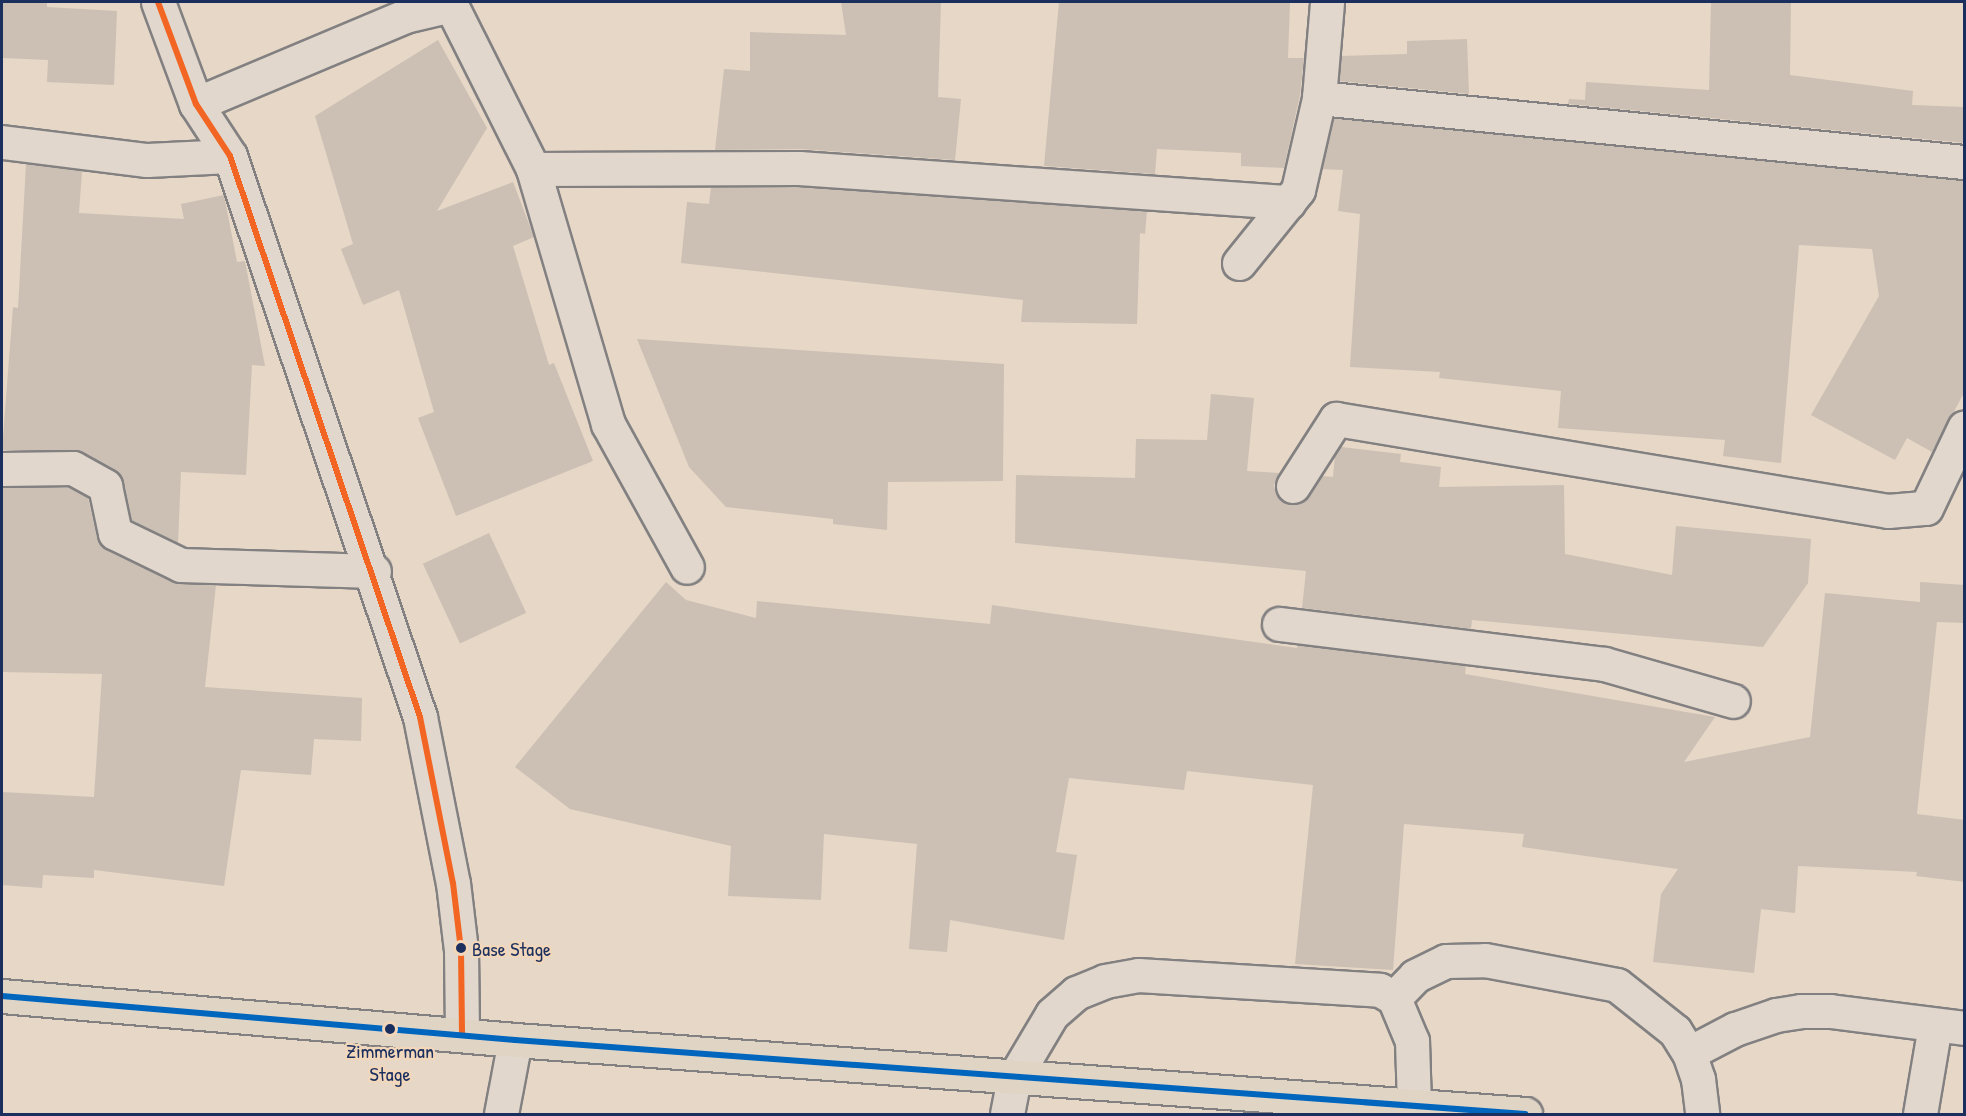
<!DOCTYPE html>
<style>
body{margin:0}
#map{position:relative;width:1966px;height:1116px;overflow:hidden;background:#e6d7c7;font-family:"Patrick Hand",sans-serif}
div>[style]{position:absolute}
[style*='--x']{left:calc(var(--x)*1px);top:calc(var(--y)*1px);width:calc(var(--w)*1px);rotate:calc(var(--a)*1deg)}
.building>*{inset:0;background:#ccc0b4;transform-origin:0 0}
.roads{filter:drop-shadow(2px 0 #828081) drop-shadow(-2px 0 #828081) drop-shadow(0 2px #828081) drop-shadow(0 -2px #828081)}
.minor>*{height:33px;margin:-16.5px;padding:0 16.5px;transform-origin:16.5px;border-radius:16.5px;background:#e1d7cc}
.major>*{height:33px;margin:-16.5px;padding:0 16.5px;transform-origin:16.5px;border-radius:16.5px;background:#e0d4c5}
.bus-1>*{height:6px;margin:-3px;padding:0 3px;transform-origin:3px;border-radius:3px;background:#f26522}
.bus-2>*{height:6px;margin:-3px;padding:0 3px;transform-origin:3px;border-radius:3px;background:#0065bd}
.dots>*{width:16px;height:16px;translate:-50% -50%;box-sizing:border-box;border:3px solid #f3d7ba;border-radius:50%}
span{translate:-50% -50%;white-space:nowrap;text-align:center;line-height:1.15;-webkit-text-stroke:4.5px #f3d7ba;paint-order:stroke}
.bus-label{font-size:20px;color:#1b2f5e}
.left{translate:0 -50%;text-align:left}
.frame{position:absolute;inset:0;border:3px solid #1b2f5e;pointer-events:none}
</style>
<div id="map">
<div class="building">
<div style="clip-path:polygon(2px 2px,47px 2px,47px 7px,117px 11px,114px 85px,47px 82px,48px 60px,2px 58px)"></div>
<div style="clip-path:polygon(841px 2px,941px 2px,938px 97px,961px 99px,955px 160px,800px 149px,715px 150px,724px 69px,750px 71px,750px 32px,846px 35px)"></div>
<div style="clip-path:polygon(1059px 2px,1290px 2px,1288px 58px,1304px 58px,1300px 95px,1284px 168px,1241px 166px,1241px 153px,1157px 149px,1155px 174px,1044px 166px)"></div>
<div style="clip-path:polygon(1711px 2px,1791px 2px,1790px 75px,1913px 91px,1912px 105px,1965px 107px,1965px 143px,1568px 104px,1569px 99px,1585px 100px,1586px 82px,1709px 90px)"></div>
<div style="clip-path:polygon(1467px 39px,1469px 94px,1339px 81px,1341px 56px,1407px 54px,1407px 41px)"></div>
<div style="clip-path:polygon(438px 40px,487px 128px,437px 211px,513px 182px,534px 237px,513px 246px,549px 365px,554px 363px,593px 461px,456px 516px,418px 418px,434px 412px,399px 290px,363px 305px,341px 249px,353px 244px,315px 116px)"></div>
<div style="clip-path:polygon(1334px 118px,1965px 180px,1965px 391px,1932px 452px,1907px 438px,1895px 460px,1811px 415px,1879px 296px,1872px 249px,1799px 245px,1781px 463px,1723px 456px,1725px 440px,1558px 428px,1561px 391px,1439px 378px,1440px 372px,1350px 367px,1360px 214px,1338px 211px,1343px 170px,1322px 169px)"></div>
<div style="clip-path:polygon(26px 164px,82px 171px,79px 213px,184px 219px,181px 204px,224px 195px,237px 262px,245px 261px,265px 366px,252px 365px,246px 475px,181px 472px,178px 543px,131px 520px,120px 475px,82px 452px,2px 450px,13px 307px,18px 308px)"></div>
<div style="clip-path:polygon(711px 187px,798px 187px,1147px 211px,1145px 234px,1140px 233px,1137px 324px,1021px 322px,1023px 300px,681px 263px,687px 202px,709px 204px)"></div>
<div style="clip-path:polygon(637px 339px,1004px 364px,1003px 481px,888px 482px,887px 530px,833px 524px,833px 519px,726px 507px,689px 467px)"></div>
<div style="clip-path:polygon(1211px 394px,1254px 398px,1247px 471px,1279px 473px,1274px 485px,1276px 494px,1292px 505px,1308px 497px,1322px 476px,1333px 477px,1335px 455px,1341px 447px,1401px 454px,1400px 462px,1441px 467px,1439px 487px,1564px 485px,1565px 554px,1672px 575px,1676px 526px,1811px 539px,1808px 583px,1763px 647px,1472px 620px,1471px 629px,1302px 608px,1306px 571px,1015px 543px,1016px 475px,1135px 478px,1136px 439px,1207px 440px)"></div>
<div style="clip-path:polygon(68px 487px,88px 498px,97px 537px,106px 550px,173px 582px,216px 585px,205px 687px,362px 698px,361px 741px,314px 739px,311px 775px,241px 770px,224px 886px,94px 870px,94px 878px,43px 875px,42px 888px,2px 885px,2px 792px,94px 797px,102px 674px,2px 672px,2px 488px)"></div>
<div style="left:489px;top:533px;width:88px;height:73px;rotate:65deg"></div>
<div style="clip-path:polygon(666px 582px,686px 600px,756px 618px,757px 601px,990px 624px,992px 605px,1297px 648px,1298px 645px,1466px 666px,1465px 674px,1715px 717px,1684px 762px,1810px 737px,1825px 593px,1920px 602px,1920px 582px,1965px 585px,1965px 623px,1937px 622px,1917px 814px,1965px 820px,1965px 882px,1916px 876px,1917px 872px,1798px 866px,1795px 913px,1761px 909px,1754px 973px,1653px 962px,1661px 894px,1678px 869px,1522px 847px,1524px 834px,1404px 824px,1393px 970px,1295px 964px,1313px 785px,1187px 771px,1184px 790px,1069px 778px,1056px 852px,1077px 855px,1064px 940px,950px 920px,947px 952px,909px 949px,917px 844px,824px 834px,821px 900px,728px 896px,731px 846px,570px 809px,515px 767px)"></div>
</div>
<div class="roads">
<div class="minor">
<div style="--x:158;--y:2;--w:109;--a:69.6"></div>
<div style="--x:196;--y:104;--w:62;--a:56.8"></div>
<div style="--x:230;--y:156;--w:592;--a:71.29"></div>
<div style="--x:420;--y:717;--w:169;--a:78.8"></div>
<div style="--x:453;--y:883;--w:67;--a:83.2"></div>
<div style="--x:461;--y:950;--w:83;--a:89.3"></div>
<div style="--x:1319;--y:98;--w:648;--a:5.67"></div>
<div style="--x:196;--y:104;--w:227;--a:-22.8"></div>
<div style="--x:405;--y:16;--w:47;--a:-13.4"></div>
<div style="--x:451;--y:5;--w:183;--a:63.4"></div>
<div style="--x:533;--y:169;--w:266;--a:73.6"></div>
<div style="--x:608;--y:424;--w:163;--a:61.1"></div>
<div style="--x:2;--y:142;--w:146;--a:7.1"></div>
<div style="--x:147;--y:160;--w:83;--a:-2.8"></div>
<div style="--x:533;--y:169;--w:266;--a:-0.2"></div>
<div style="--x:799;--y:168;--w:491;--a:4"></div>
<div style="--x:1239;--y:263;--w:94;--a:-51.1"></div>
<div style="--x:1298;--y:190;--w:94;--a:-77.1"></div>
<div style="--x:1319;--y:98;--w:96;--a:-85.2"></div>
<div style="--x:2;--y:469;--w:71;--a:-0.8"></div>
<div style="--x:73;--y:468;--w:37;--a:29"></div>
<div style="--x:105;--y:486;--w:48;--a:78"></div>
<div style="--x:115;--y:533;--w:73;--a:25.9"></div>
<div style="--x:181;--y:565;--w:193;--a:1.8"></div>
<div style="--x:1293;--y:486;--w:80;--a:-57.3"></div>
<div style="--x:1336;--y:419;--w:560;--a:9.46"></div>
<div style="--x:1888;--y:511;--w:38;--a:-5"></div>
<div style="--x:1926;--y:508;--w:89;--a:-64.6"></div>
<div style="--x:1279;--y:624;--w:327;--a:7"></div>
<div style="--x:1604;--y:664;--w:134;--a:16"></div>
<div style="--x:1394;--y:998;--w:30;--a:-46"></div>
<div style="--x:1415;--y:976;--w:34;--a:-26"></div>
<div style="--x:1446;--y:961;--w:39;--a:-1"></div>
<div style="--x:1485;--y:960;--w:134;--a:10.7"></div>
<div style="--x:1617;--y:985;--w:74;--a:38.4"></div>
<div style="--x:1675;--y:1031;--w:26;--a:58"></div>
<div style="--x:1689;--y:1053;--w:28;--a:71"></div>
<div style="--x:1698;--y:1079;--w:35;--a:83"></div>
<div style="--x:1689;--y:1053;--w:52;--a:-27.6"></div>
<div style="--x:1735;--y:1029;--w:43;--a:-18.9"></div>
<div style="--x:1776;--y:1015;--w:25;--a:-9"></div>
<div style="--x:1801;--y:1011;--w:29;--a:0"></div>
<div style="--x:1830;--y:1011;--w:135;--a:7.2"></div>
<div style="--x:501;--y:1114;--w:75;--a:-79.3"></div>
<div style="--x:1007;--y:1114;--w:37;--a:-79"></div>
<div style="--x:1014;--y:1078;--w:74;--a:-59.3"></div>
<div style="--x:1052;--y:1014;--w:32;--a:-41"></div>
<div style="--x:1076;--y:993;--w:31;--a:-22"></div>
<div style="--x:1105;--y:981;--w:34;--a:-10"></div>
<div style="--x:1138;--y:975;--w:242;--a:3.5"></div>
<div style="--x:1380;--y:990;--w:16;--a:30"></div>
<div style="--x:1394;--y:998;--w:47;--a:67.3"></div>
<div style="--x:1412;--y:1041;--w:64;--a:88.2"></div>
<div style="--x:1920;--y:1114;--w:90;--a:-80.4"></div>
</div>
<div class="major">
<div style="--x:2;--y:996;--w:515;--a:4.9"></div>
<div style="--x:515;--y:1040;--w:1013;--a:4.19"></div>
</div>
</div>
<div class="bus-1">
<div style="--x:158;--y:2;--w:109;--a:69.6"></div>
<div style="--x:196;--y:104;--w:62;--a:56.8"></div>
<div style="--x:230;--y:156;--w:592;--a:71.29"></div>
<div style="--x:420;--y:717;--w:169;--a:78.8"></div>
<div style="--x:453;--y:883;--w:67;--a:83.2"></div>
<div style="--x:461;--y:950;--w:83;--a:89.3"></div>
</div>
<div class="bus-2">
<div style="--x:2;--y:996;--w:515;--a:4.9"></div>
<div style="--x:515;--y:1040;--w:1013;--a:4.19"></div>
</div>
<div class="dots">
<div style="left:461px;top:948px;background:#1b2f5e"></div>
<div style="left:390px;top:1029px;background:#1b2f5e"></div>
</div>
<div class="bus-label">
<span class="left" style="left:472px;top:948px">Base Stage</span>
<span style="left:390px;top:1062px">Zimmerman<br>Stage</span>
</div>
<div class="frame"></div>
</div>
